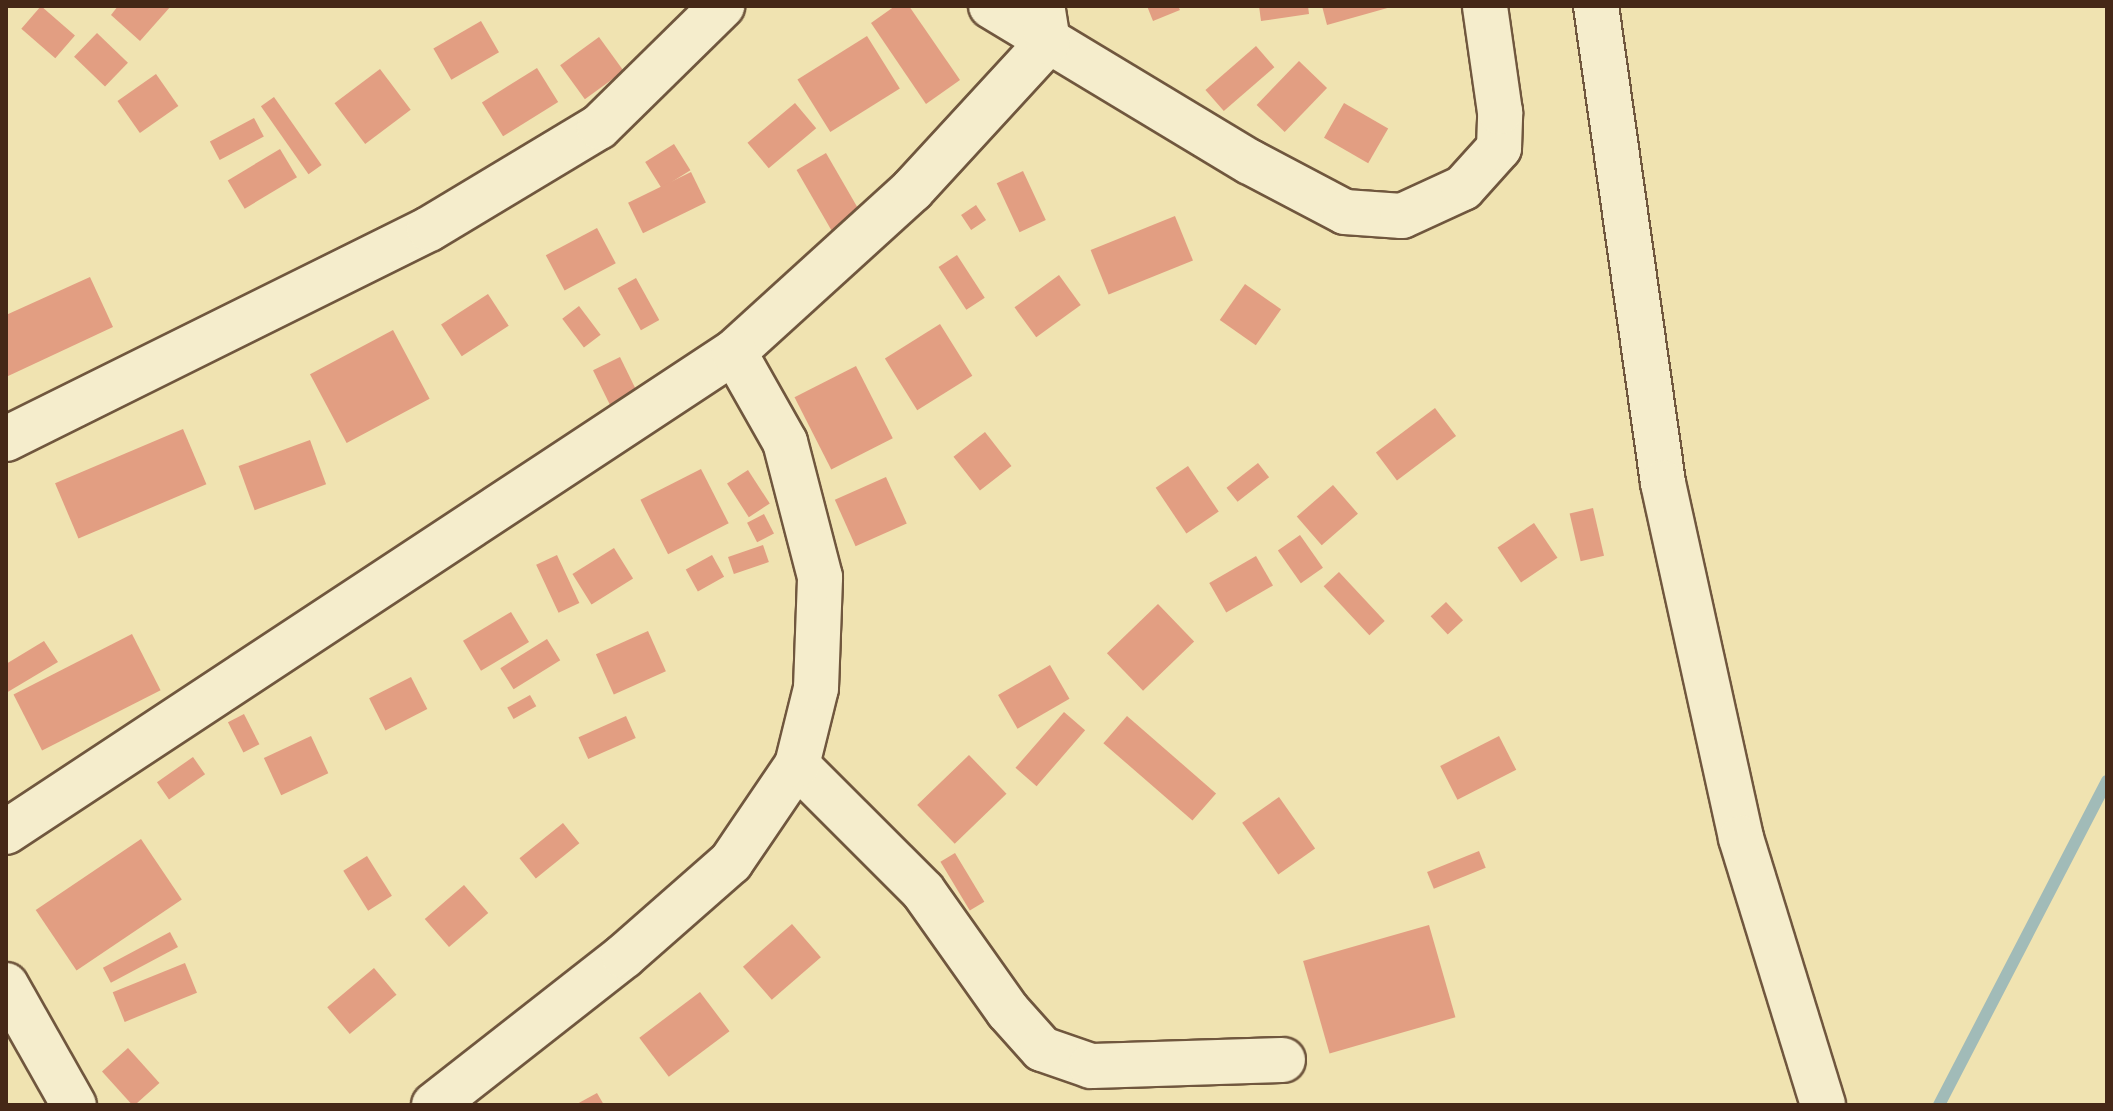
<!DOCTYPE html>
<style>
body{margin:0}
#map{position:relative;width:2113px;height:1111px;overflow:hidden;background:#f0e3b1;font-family:"IM FELL DW Pica",serif}
div>[style]{position:absolute}
[style*='--x']{left:calc(var(--x)*1px);top:calc(var(--y)*1px);width:calc(var(--w)*1px);rotate:calc(var(--a)*1deg)}
.stream>*{height:12px;margin:-6px;padding:0 6px;transform-origin:6px;border-radius:6px;background:#a1bbb8}
.building>*{inset:0;background:#e29e82;transform-origin:0 0}
.roads{filter:drop-shadow(2px 0 #70573e) drop-shadow(-2px 0 #70573e) drop-shadow(0 2px #70573e) drop-shadow(0 -2px #70573e)}
.minor>*{height:44px;margin:-22px;padding:0 22px;transform-origin:22px;border-radius:22px;background:#f5edcc}
.tertiary>*{height:44px;margin:-22px;padding:0 22px;transform-origin:22px;border-radius:22px;background:#f5edcc}
span{translate:-50% -50%;white-space:nowrap;text-align:center;line-height:1.15;-webkit-text-stroke:7px #f5edcc;paint-order:stroke}
.frame{position:absolute;inset:0;border:8px solid #452817;pointer-events:none}
</style>
<div id="map">
<div class="stream">
<div style="--x:1939;--y:1105;--w:365;--a:-62.6"></div>
</div>
<div class="building">
<div style="left:41px;top:6px;width:45px;height:30px;rotate:41deg"></div>
<div style="clip-path:polygon(118px 6px,171px 6px,140px 41px,111px 15px)"></div>
<div style="clip-path:polygon(895px 6px,909px 6px,960px 80px,926px 104px,871px 23px)"></div>
<div style="clip-path:polygon(1147px 6px,1178px 6px,1180px 10px,1153px 21px)"></div>
<div style="clip-path:polygon(1259px 6px,1308px 6px,1309px 14px,1261px 21px)"></div>
<div style="clip-path:polygon(1322px 6px,1391px 6px,1391px 7px,1327px 25px)"></div>
<div style="left:481px;top:21px;width:36px;height:55px;rotate:60deg"></div>
<div style="left:97px;top:33px;width:43px;height:33px;rotate:44deg"></div>
<div style="left:867px;top:36px;width:62px;height:82px;rotate:58deg"></div>
<div style="left:599px;top:37px;width:42px;height:48px;rotate:54deg"></div>
<div style="left:1256px;top:46px;width:28px;height:67px;rotate:49deg"></div>
<div style="left:1299px;top:61px;width:39px;height:61px;rotate:44deg"></div>
<div style="left:537px;top:68px;width:40px;height:65px;rotate:58deg"></div>
<div style="left:380px;top:69px;width:51px;height:57px;rotate:53deg"></div>
<div style="left:156px;top:74px;width:39px;height:47px;rotate:55deg"></div>
<div style="left:274px;top:97px;width:83px;height:16px;rotate:55deg"></div>
<div style="left:795px;top:103px;width:33px;height:62px;rotate:50deg"></div>
<div style="left:1344px;top:103px;width:51px;height:40px;rotate:30deg"></div>
<div style="left:254px;top:118px;width:21px;height:50px;rotate:62deg"></div>
<div style="left:674px;top:144px;width:31px;height:34px;rotate:58deg"></div>
<div style="left:280px;top:149px;width:33px;height:61px;rotate:59deg"></div>
<div style="left:826px;top:153px;width:72px;height:34px;rotate:60deg"></div>
<div style="left:1023px;top:171px;width:54px;height:29px;rotate:65deg"></div>
<div style="left:691px;top:172px;width:34px;height:70px;rotate:64deg"></div>
<div style="left:976px;top:205px;width:18px;height:18px;rotate:56deg"></div>
<div style="left:1175px;top:216px;width:48px;height:91px;rotate:68deg"></div>
<div style="left:597px;top:228px;width:40px;height:58px;rotate:62deg"></div>
<div style="left:957px;top:255px;width:51px;height:22px;rotate:57deg"></div>
<div style="left:1059px;top:275px;width:37px;height:55px;rotate:54deg"></div>
<div style="clip-path:polygon(90px 277px,113px 327px,6px 377px,6px 315px)"></div>
<div style="left:636px;top:278px;width:48px;height:21px;rotate:61deg"></div>
<div style="left:1245px;top:284px;width:44px;height:44px;rotate:35deg"></div>
<div style="left:488px;top:294px;width:38px;height:56px;rotate:57deg"></div>
<div style="left:579px;top:306px;width:36px;height:21px;rotate:53deg"></div>
<div style="left:940px;top:324px;width:61px;height:65px;rotate:58deg"></div>
<div style="left:393px;top:330px;width:78px;height:94px;rotate:62deg"></div>
<div style="left:620px;top:357px;width:41px;height:30px;rotate:64deg"></div>
<div style="left:856px;top:366px;width:81px;height:69px;rotate:63deg"></div>
<div style="left:1435px;top:408px;width:35px;height:74px;rotate:53deg"></div>
<div style="left:183px;top:429px;width:60px;height:139px;rotate:67deg"></div>
<div style="left:985px;top:432px;width:43px;height:40px;rotate:52deg"></div>
<div style="left:310px;top:440px;width:47px;height:76px;rotate:70deg"></div>
<div style="left:1258px;top:463px;width:18px;height:40px;rotate:52deg"></div>
<div style="left:1188px;top:466px;width:55px;height:39px;rotate:56deg"></div>
<div style="left:701px;top:469px;width:61px;height:68px;rotate:63deg"></div>
<div style="left:748px;top:470px;width:40px;height:25px;rotate:57deg"></div>
<div style="left:886px;top:477px;width:51px;height:56px;rotate:66deg"></div>
<div style="left:1333px;top:485px;width:38px;height:48px;rotate:49deg"></div>
<div style="left:1593px;top:508px;width:49px;height:24px;rotate:77deg"></div>
<div style="left:764px;top:514px;width:22px;height:19px;rotate:63deg"></div>
<div style="left:1534px;top:523px;width:42px;height:44px;rotate:56deg"></div>
<div style="left:1300px;top:535px;width:40px;height:27px;rotate:55deg"></div>
<div style="left:763px;top:545px;width:18px;height:37px;rotate:71deg"></div>
<div style="left:614px;top:548px;width:36px;height:49px;rotate:58deg"></div>
<div style="left:557px;top:555px;width:53px;height:23px;rotate:65deg"></div>
<div style="left:712px;top:555px;width:25px;height:30px;rotate:61deg"></div>
<div style="left:1256px;top:556px;width:34px;height:54px;rotate:60deg"></div>
<div style="left:1339px;top:572px;width:67px;height:21px;rotate:47deg"></div>
<div style="left:1446px;top:602px;width:25px;height:21px;rotate:47deg"></div>
<div style="left:1158px;top:604px;width:52px;height:71px;rotate:46deg"></div>
<div style="left:511px;top:612px;width:35px;height:56px;rotate:59deg"></div>
<div style="left:648px;top:631px;width:44px;height:57px;rotate:66deg"></div>
<div style="left:132px;top:634px;width:63px;height:133px;rotate:63deg"></div>
<div style="left:547px;top:639px;width:25px;height:55px;rotate:58deg"></div>
<div style="clip-path:polygon(44px 641px,58px 662px,6px 693px,6px 664px)"></div>
<div style="left:1050px;top:665px;width:39px;height:60px;rotate:60deg"></div>
<div style="left:411px;top:677px;width:36px;height:47px;rotate:63deg"></div>
<div style="left:530px;top:695px;width:13px;height:26px;rotate:61deg"></div>
<div style="left:1064px;top:712px;width:28px;height:74px;rotate:41deg"></div>
<div style="left:244px;top:714px;width:34px;height:18px;rotate:63deg"></div>
<div style="left:626px;top:716px;width:24px;height:52px;rotate:66deg"></div>
<div style="left:1127px;top:716px;width:118px;height:36px;rotate:41deg"></div>
<div style="left:311px;top:736px;width:41px;height:52px;rotate:65deg"></div>
<div style="left:1499px;top:736px;width:38px;height:66px;rotate:63deg"></div>
<div style="left:969px;top:755px;width:54px;height:72px;rotate:46deg"></div>
<div style="left:193px;top:757px;width:21px;height:44px;rotate:55deg"></div>
<div style="left:1279px;top:797px;width:63px;height:45px;rotate:55deg"></div>
<div style="left:563px;top:823px;width:26px;height:56px;rotate:51deg"></div>
<div style="left:141px;top:839px;width:73px;height:127px;rotate:56deg"></div>
<div style="left:1479px;top:851px;width:18px;height:56px;rotate:68deg"></div>
<div style="left:955px;top:853px;width:57px;height:17px;rotate:59deg"></div>
<div style="left:367px;top:856px;width:47px;height:28px;rotate:58deg"></div>
<div style="left:464px;top:885px;width:37px;height:52px;rotate:49deg"></div>
<div style="left:792px;top:924px;width:44px;height:65px;rotate:49deg"></div>
<div style="left:1429px;top:925px;width:96px;height:131px;rotate:74deg"></div>
<div style="left:170px;top:932px;width:17px;height:76px;rotate:62deg"></div>
<div style="left:185px;top:963px;width:32px;height:78px;rotate:68deg"></div>
<div style="left:374px;top:968px;width:35px;height:61px;rotate:50deg"></div>
<div style="left:700px;top:992px;width:49px;height:76px;rotate:53deg"></div>
<div style="left:128px;top:1048px;width:47px;height:35px;rotate:48deg"></div>
<div style="clip-path:polygon(597px 1093px,604px 1105px,575px 1105px)"></div>
</div>
<div class="roads">
<div class="minor">
<div style="--x:991;--y:6;--w:302;--a:31.1"></div>
<div style="--x:1250;--y:162;--w:107;--a:27.8"></div>
<div style="--x:1345;--y:212;--w:57;--a:4"></div>
<div style="--x:1402;--y:216;--w:67;--a:-24.7"></div>
<div style="--x:1463;--y:188;--w:54;--a:-48"></div>
<div style="--x:1499;--y:148;--w:36;--a:-88"></div>
<div style="--x:1500;--y:112;--w:107;--a:-98.1"></div>
<div style="--x:6;--y:439;--w:472;--a:-26.4"></div>
<div style="--x:429;--y:229;--w:198;--a:-31"></div>
<div style="--x:599;--y:127;--w:173;--a:-44.5"></div>
<div style="--x:797;--y:765;--w:178;--a:45"></div>
<div style="--x:923;--y:891;--w:147;--a:54.7"></div>
<div style="--x:1008;--y:1011;--w:51;--a:48.2"></div>
<div style="--x:1042;--y:1049;--w:52;--a:19.1"></div>
<div style="--x:1091;--y:1066;--w:192;--a:-1.8"></div>
<div style="--x:6;--y:832;--w:872;--a:-33.4"></div>
<div style="--x:734;--y:352;--w:241;--a:-42.3"></div>
<div style="--x:912;--y:190;--w:201;--a:-47.4"></div>
<div style="--x:1048;--y:42;--w:36;--a:-99"></div>
<div style="--x:6;--y:985;--w:138;--a:60.5"></div>
<div style="--x:434;--y:1105;--w:241;--a:-38.1"></div>
<div style="--x:624;--y:956;--w:142;--a:-41.3"></div>
<div style="--x:731;--y:862;--w:117;--a:-55.8"></div>
<div style="--x:797;--y:765;--w:79;--a:-76.1"></div>
<div style="--x:816;--y:688;--w:111;--a:-87.9"></div>
<div style="--x:820;--y:577;--w:139;--a:-104.5"></div>
<div style="--x:785;--y:442;--w:103;--a:-119.5"></div>
</div>
<div class="tertiary">
<div style="--x:1596;--y:6;--w:482;--a:82"></div>
<div style="--x:1663;--y:483;--w:363;--a:77.6"></div>
<div style="--x:1741;--y:838;--w:279;--a:72.9"></div>
</div>
</div>
<div class="frame"></div>
</div>
